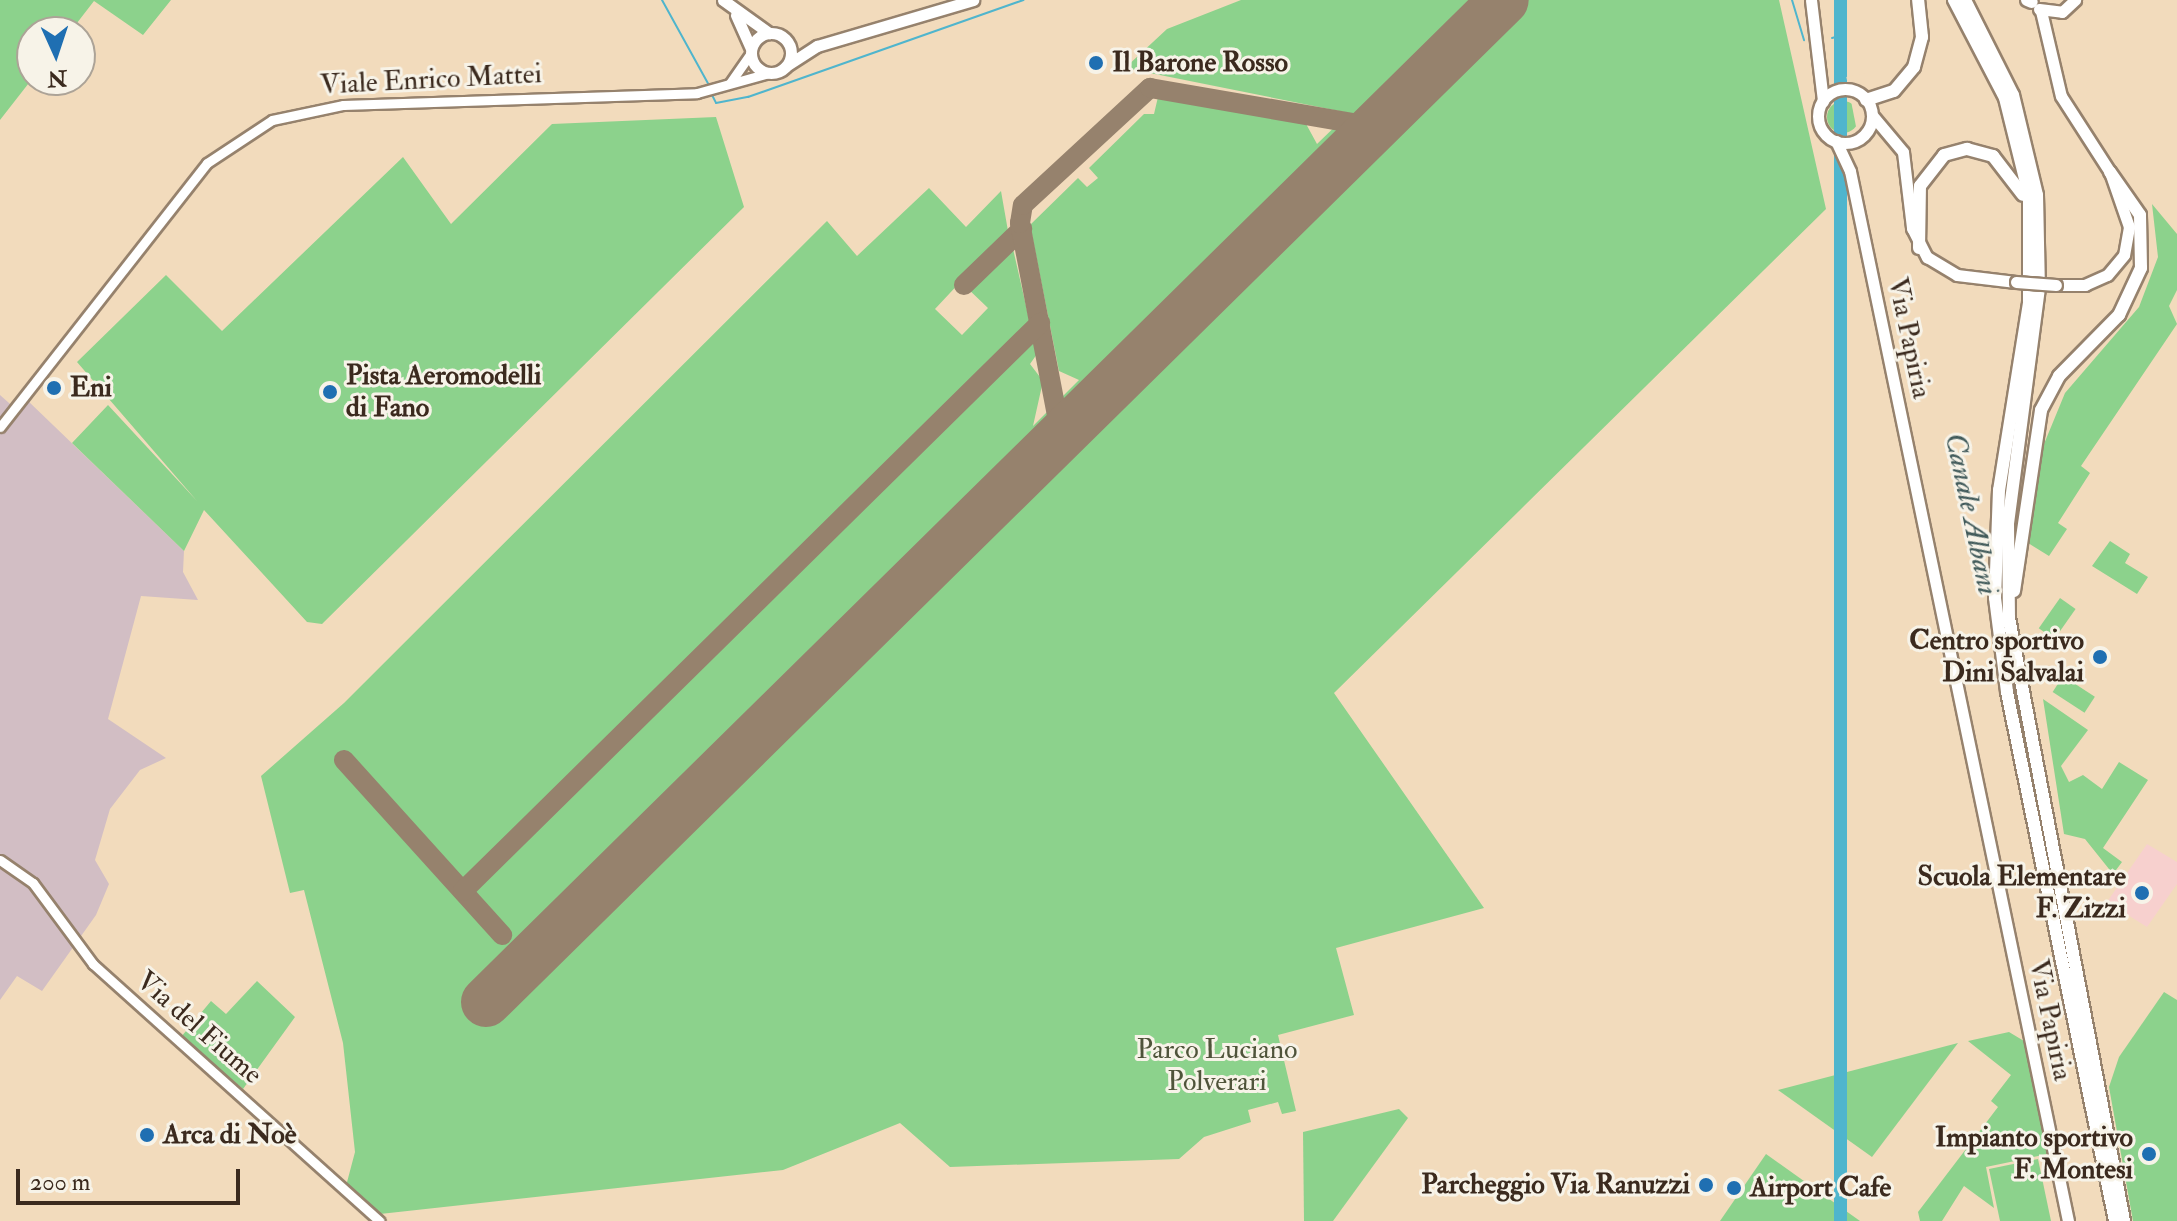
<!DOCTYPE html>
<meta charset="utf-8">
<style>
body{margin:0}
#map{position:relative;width:2177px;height:1221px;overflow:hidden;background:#f2dbbc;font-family:"IM FELL Double Pica",serif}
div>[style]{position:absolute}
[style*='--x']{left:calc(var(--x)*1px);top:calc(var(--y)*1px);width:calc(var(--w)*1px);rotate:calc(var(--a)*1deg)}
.built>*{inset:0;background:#f7d0ce}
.industrial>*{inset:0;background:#d2bec4}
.green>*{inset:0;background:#8cd28c;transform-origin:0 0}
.round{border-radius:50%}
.water>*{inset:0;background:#4fb5cd;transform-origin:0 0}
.pier>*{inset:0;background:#f2dbbc;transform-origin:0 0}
.stream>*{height:2px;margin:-1px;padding:0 1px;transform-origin:1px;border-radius:1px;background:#4fb5cd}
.taxiway>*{height:20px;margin:-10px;padding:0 10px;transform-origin:10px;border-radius:10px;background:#96826d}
.runway>*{height:50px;margin:-25px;padding:0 25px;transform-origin:25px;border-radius:25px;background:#96826d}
.roads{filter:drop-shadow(2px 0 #96826d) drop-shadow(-2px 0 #96826d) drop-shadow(0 2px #96826d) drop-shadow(0 -2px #96826d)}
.minor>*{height:9px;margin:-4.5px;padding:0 4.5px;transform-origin:4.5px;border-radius:4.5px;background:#fff}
.major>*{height:11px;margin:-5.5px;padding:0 5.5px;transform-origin:5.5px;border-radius:5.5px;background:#fff}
.major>.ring{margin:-5.5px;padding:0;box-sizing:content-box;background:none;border:11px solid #fff;border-radius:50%}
.highway>*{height:12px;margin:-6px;padding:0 6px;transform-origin:6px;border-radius:6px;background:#fff}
.bridges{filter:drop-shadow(2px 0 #96826d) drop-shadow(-2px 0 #96826d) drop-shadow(0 2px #96826d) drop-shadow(0 -2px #96826d)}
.major-bridge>*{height:11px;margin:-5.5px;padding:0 5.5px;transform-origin:5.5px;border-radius:5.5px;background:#fff}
.dots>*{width:22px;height:22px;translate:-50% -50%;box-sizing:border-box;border:4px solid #f7f3e8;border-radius:50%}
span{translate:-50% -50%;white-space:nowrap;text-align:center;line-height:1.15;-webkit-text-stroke:6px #f7f3e8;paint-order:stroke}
.poi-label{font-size:28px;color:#3b2a1e;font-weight:700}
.left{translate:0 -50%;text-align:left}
.right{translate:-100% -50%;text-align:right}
.street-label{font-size:28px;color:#3b2a1e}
.park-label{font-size:28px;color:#4f543a}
.water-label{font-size:30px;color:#425b5b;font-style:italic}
.north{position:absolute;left:16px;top:16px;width:80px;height:80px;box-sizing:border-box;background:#f7f3e8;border:2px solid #aca397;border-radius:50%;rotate:177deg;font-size:22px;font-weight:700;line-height:32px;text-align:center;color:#3b2a1e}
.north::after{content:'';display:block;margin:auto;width:28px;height:36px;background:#1f6fb2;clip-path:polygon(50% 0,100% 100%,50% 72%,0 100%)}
.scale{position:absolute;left:16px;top:1169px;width:224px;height:36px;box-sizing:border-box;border:4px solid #3b2a1e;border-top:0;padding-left:10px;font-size:24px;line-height:28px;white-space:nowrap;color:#3b2a1e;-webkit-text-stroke:6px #f7f3e8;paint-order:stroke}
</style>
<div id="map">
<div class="built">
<div style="clip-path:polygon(2147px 844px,2177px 862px,2177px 884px,2147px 927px,2107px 902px)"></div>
</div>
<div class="industrial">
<div style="clip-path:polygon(0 395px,18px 411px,27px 400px,184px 551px,183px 572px,198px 600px,141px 596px,108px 719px,166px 758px,140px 770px,110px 809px,95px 860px,109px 884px,96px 915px,42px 991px,17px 976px,0 1000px)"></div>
</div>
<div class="green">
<div style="clip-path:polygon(0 0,171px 0,143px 35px,94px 1px,70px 32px,32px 32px,32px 79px,0 120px)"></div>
<div style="clip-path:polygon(1241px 0,1779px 0,1826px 209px,1334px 693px,1484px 908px,1336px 948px,1354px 1015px,1278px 1035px,1296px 1111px,1282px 1114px,1278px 1102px,1248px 1110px,1251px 1122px,1204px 1137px,1179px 1159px,950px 1167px,900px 1123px,783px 1170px,380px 1214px,346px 1186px,355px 1152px,343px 1043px,304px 890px,290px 893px,261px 776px,344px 703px,827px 221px,857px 256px,929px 188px,966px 227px,1001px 191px,1008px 231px,935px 309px,962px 335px,988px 308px,964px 285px,1011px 240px,1037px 354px,1030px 364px,1043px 381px,1033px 426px,1079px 380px,1059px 371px,1030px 225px,1078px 178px,1087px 187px,1098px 178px,1089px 168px,1144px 114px,1154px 114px,1158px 97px,1305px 122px,1317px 144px,1349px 113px,1125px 68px,1167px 29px)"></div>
<div class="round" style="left:1827px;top:101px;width:32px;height:32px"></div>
<div style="clip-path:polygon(716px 117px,744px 207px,322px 624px,307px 622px,204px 510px,184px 551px,72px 443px,108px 405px,197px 501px,77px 362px,166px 275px,222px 331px,403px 157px,451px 224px,552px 124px)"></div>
<div style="clip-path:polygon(2152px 204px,2177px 234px,2177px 290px,2169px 306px,2177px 324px,2081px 466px,2090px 473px,2058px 523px,2067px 529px,2049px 556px,2025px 541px,2044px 444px,2065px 393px,2139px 307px,2158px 257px)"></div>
<div style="clip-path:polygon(2110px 541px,2130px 554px,2125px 563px,2148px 577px,2137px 594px,2092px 566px)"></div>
<div style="left:2060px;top:598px;width:19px;height:37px;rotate:35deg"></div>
<div style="left:2063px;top:676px;width:38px;height:19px;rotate:33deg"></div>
<div style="clip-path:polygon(2043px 699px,2088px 730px,2061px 766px,2069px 782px,2083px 775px,2102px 789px,2119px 762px,2148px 780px,2103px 848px,2122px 862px,2113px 874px,2085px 839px,2064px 834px)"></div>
<div style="clip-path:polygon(257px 981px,295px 1017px,243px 1089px,181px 1037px,211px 1001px,226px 1014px)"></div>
<div style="clip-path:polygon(2164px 992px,2177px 1000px,2177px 1221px,2133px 1221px,2109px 1087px,2119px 1057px)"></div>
<div style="clip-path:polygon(2009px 1032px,2024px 1041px,2048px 1154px,1986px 1167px,1994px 1208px,1964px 1186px,1942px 1221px,1920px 1221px,1918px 1212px,1998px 1107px,1991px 1101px,2011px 1075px,1968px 1041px)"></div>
<div style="clip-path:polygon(1958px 1043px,1872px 1157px,1778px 1090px)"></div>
<div style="clip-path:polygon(1399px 1109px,1408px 1118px,1333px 1221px,1304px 1221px,1303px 1132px)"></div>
<div style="clip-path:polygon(1766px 1154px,1860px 1221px,1720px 1221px)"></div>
<div style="clip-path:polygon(2038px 1159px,2051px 1221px,2000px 1221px,1989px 1169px)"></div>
</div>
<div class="water">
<div style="left:1834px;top:0;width:13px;height:1247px"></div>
</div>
<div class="pier">
<div style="left:1867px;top:73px;width:71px;height:21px;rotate:79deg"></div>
</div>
<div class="stream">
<div style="--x:662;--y:0;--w:97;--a:61.1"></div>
<div style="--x:1792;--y:0;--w:42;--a:73.3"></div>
<div style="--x:1832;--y:38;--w:11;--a:-15"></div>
<div style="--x:710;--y:91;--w:13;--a:63"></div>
<div style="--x:716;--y:103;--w:33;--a:-11"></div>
<div style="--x:748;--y:97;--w:292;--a:-19.4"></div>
</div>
<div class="taxiway">
<div style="--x:964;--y:285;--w:81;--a:-44"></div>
<div style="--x:1061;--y:436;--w:217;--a:-100.9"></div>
<div style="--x:1020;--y:223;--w:18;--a:-81"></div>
<div style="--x:1023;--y:205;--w:173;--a:-42.7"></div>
<div style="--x:1150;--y:88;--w:228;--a:9.8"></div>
<div style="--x:344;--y:760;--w:236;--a:47.9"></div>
<div style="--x:463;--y:891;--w:810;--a:-44.55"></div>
</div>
<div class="runway">
<div style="--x:486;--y:1002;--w:1428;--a:-44.55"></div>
</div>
<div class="roads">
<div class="minor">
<div style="--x:730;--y:83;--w:37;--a:-55"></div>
<div style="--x:0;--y:427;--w:335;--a:-51.9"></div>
<div style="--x:207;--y:163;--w:78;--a:-33.5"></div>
<div style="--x:272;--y:120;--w:73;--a:-11.9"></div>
<div style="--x:343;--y:105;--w:354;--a:-1.9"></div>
<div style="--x:697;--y:93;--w:75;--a:-15.5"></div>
<div style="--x:0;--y:860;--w:40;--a:34.9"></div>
<div style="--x:33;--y:883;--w:101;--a:53.5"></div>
<div style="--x:93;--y:964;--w:385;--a:41.9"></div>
</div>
<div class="major">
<div style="--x:723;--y:0;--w:57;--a:35.7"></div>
<div style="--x:1811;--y:0;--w:102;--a:83.2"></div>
<div style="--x:2039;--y:9;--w:23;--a:7"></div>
<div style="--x:2062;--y:12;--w:18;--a:-43"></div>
<div style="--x:2041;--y:11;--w:87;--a:76.8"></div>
<div style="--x:2061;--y:96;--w:90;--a:57.2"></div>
<div style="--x:2110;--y:172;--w:58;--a:70.9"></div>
<div style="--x:2129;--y:227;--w:28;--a:100"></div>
<div style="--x:2124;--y:255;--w:26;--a:130"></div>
<div style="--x:2107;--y:275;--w:24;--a:156"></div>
<div style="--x:2085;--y:285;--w:29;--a:180"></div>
<div style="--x:736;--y:15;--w:36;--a:66"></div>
<div class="ring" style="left:751px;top:33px;width:29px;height:29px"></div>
<div style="--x:786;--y:66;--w:37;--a:-33"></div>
<div style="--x:817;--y:46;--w:163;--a:-16.4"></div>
<div class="ring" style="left:1818px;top:89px;width:43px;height:43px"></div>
<div style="--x:1872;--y:115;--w:48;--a:50"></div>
<div style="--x:1903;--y:152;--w:77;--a:83.2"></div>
<div style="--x:1912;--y:228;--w:33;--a:63"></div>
<div style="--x:1927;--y:257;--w:35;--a:31"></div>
<div style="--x:1957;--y:275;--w:59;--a:6.8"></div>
<div style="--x:1836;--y:141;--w:33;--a:65"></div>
<div style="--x:1850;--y:171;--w:1072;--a:78.27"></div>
</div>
<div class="highway">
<div style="--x:1954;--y:0;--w:110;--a:62.5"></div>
<div style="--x:2005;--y:98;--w:100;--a:76.1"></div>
<div style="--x:2029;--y:195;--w:108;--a:90"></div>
<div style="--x:2029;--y:303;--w:189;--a:99.1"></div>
<div style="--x:1999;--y:490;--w:108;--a:92.1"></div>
<div style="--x:1995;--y:598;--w:95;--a:82.7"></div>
<div style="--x:2007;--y:692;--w:540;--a:78.46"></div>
<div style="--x:1965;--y:0;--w:106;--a:63.2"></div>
<div style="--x:2013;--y:95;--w:103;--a:76.5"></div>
<div style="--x:2037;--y:195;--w:93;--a:88.8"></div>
<div style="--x:2039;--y:288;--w:238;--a:97.5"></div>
<div style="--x:2008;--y:524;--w:94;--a:89.4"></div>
<div style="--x:2009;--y:618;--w:614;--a:79.2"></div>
<div style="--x:2027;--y:0;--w:5;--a:22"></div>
<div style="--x:1866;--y:100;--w:29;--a:-18"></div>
<div style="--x:1894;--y:91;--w:31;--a:-50"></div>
<div style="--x:1914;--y:67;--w:31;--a:-75"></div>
<div style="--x:1922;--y:37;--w:37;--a:-96"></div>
<div style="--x:1919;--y:248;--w:62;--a:-89.1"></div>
<div style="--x:1920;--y:186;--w:39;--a:-52"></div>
<div style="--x:1944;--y:155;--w:24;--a:-15"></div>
<div style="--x:1967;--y:149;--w:27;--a:15"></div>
<div style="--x:1993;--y:156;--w:49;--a:52.4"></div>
<div style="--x:2014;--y:591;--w:183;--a:-81.5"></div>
<div style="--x:2041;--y:410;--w:38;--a:-62"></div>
<div style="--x:2059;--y:376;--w:86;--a:-45.5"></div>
<div style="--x:2119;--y:315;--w:52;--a:-64.9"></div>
<div style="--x:2141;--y:268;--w:53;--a:-91.1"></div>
<div style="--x:2140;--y:215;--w:52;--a:-124.9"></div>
</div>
</div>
<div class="bridges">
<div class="major-bridge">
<div style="--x:2016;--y:282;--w:40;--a:4.3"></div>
</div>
</div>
<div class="dots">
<div style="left:1096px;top:63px;background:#1f6fb2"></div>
<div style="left:54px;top:388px;background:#1f6fb2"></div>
<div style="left:330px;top:392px;background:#1f6fb2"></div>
<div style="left:2100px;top:657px;background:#1f6fb2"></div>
<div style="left:2142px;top:893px;background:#1f6fb2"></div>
<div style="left:147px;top:1135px;background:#1f6fb2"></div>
<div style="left:2149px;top:1154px;background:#1f6fb2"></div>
<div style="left:1706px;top:1185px;background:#1f6fb2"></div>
<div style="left:1734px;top:1188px;background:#1f6fb2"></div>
</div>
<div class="poi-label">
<span class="left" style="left:1112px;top:63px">Il Barone Rosso</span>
<span class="left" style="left:346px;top:392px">Pista Aeromodelli<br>di Fano</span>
<span class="left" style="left:70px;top:388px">Eni</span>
<span class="right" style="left:2084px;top:657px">Centro sportivo<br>Dini Salvalai</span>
<span class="right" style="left:2126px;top:893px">Scuola Elementare<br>F. Zizzi</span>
<span class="left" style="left:163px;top:1135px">Arca di Noè</span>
<span class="right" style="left:2133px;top:1154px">Impianto sportivo<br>F. Montesi</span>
<span class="right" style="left:1690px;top:1185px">Parcheggio Via Ranuzzi</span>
<span class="left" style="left:1750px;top:1188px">Airport Cafe</span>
</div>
<div class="street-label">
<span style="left:431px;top:80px;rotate:-3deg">Viale Enrico Mattei</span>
<span style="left:1909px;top:338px;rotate:78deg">Via Papiria</span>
<span style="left:2050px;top:1020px;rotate:78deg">Via Papiria</span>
<span style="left:199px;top:1028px;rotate:41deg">Via del Fiume</span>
</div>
<div class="park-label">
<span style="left:1217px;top:1066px">Parco Luciano<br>Polverari</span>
</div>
<div class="water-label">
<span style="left:1971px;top:514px;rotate:78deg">Canale Albani</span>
</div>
<div class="north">N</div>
<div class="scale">200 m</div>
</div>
